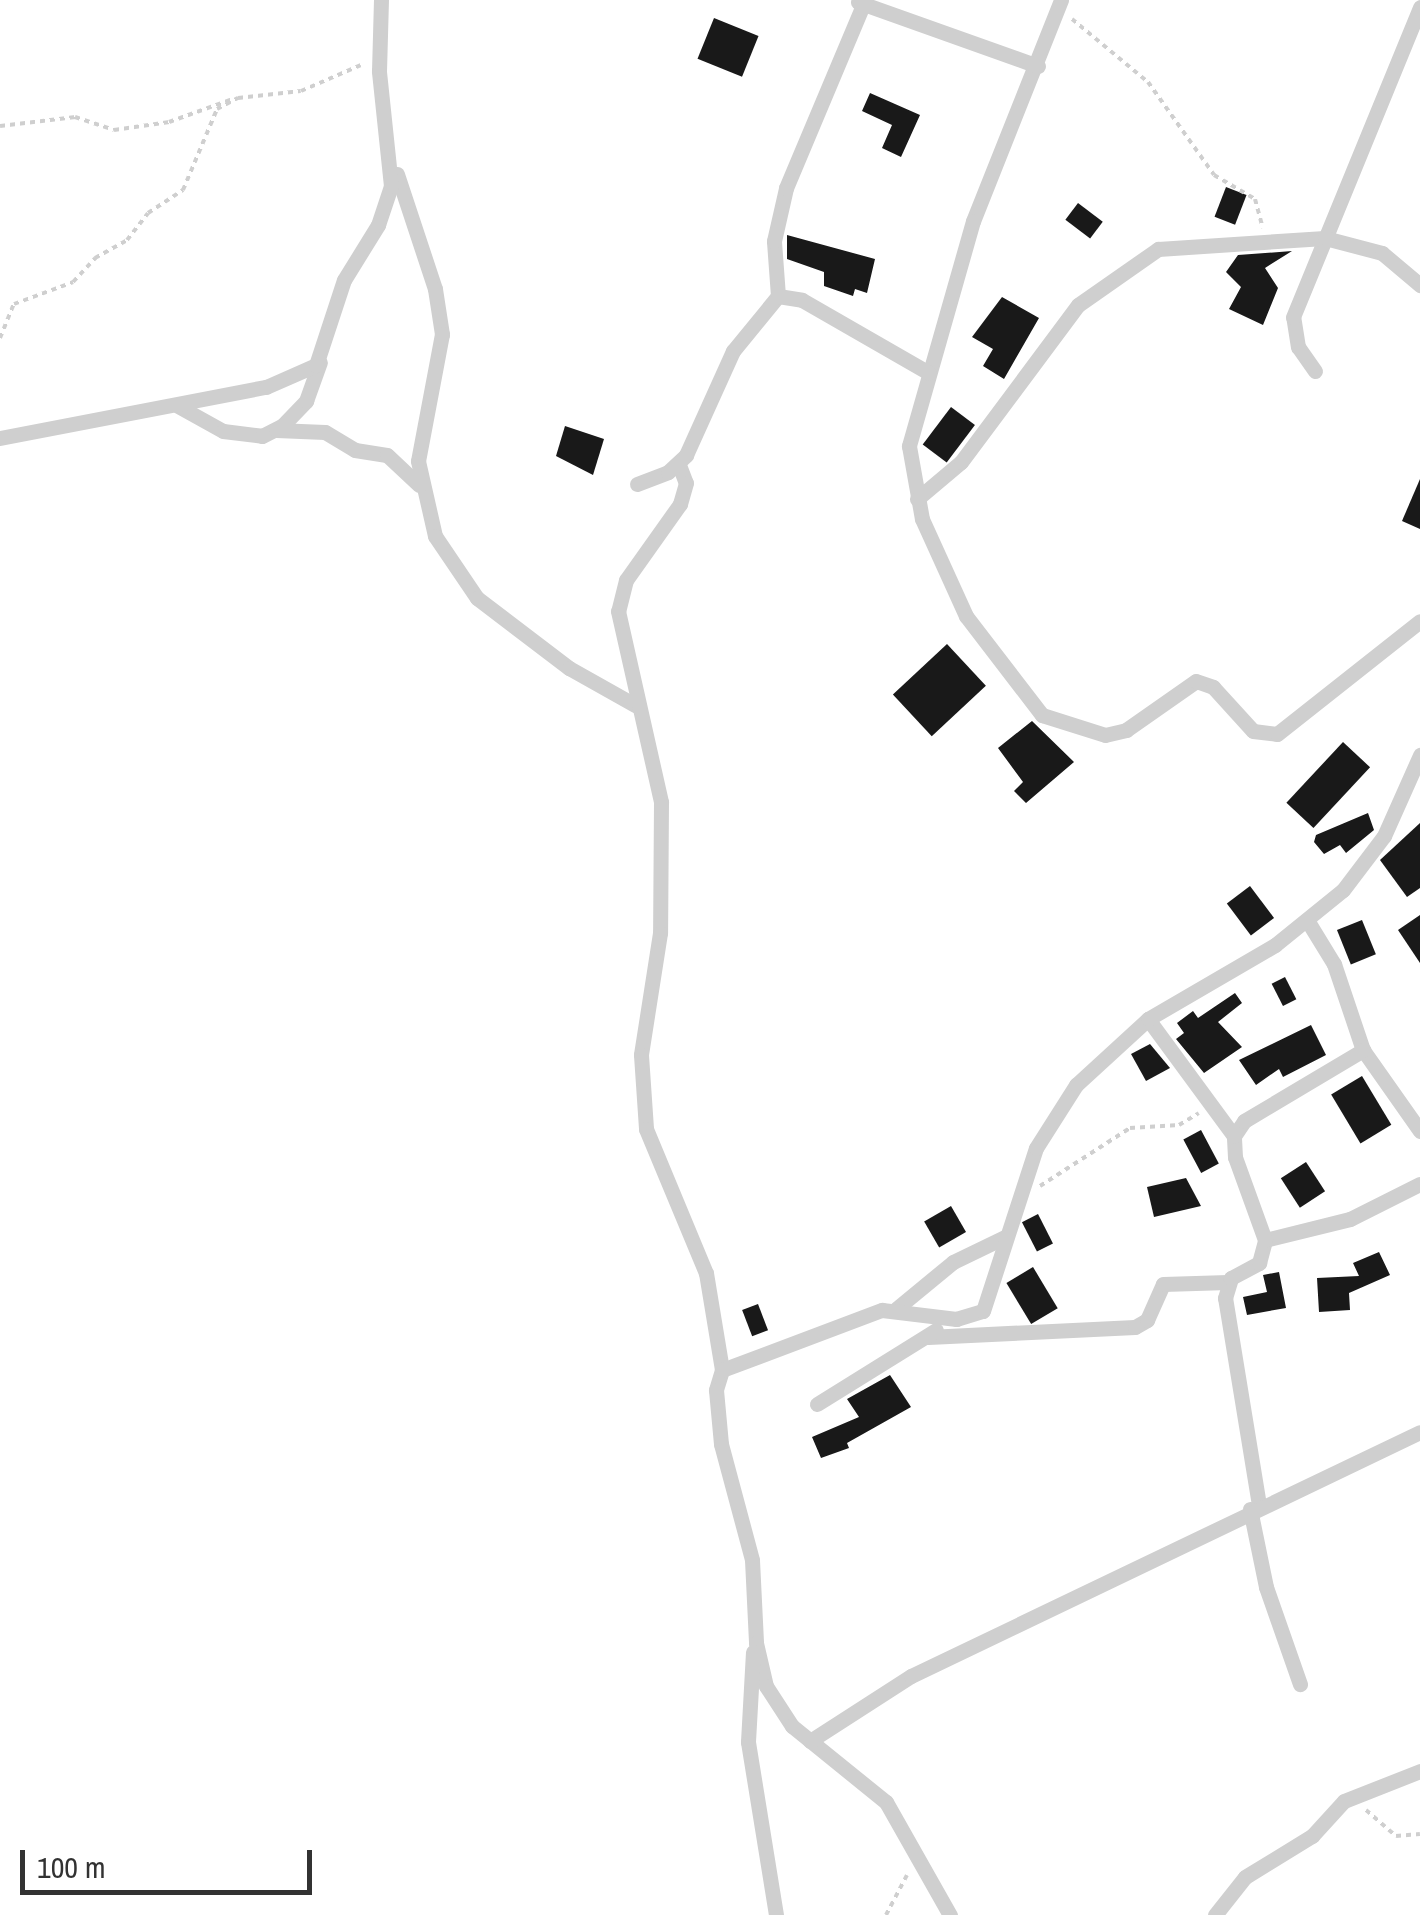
<!DOCTYPE html>
<style>
body{margin:0}
#map{position:relative;width:1420px;height:1915px;overflow:hidden;background:#fff;font-family:"Archivo Narrow",sans-serif}
div>[style]{position:absolute}
[style*='--x']{left:calc(var(--x)*1px);top:calc(var(--y)*1px);width:calc(var(--w)*1px);rotate:calc(var(--a)*1deg)}
.building>*{inset:0;background:#191919;transform-origin:0 0}
.path>*{height:4px;margin-top:-2px;transform-origin:0;background:repeating-linear-gradient(90deg,#cfcfcf 0 5px,transparent 0 10px)}
.street>*{height:15px;margin:-7.5px;padding:0 7.5px;transform-origin:7.5px;border-radius:7.5px;background:#cfcfcf}
span{translate:-50% -50%;white-space:nowrap;text-align:center;line-height:1.15;-webkit-text-stroke:10px #fff;paint-order:stroke}
.scale{position:absolute;left:20px;top:1850px;width:292px;height:45px;box-sizing:border-box;border:5px solid #323232;border-top:0;padding-left:12px;font-size:30px;line-height:35px;white-space:nowrap;color:#323232;-webkit-text-stroke:8px #fff;paint-order:stroke}
</style>
<div id="map">
<div class="building">
<div style="left:714px;top:18px;width:48px;height:44px;rotate:22deg"></div>
<div style="clip-path:polygon(870px 93px,920px 115px,901px 157px,882px 148px,892px 125px,862px 111px)"></div>
<div style="left:1226px;top:187px;width:22px;height:32px;rotate:21deg"></div>
<div style="left:1078px;top:203px;width:31px;height:21px;rotate:37deg"></div>
<div style="clip-path:polygon(787px 235px,875px 259px,867px 293px,855px 289px,853px 296px,824px 286px,824px 272px,787px 259px)"></div>
<div style="clip-path:polygon(1292px 251px,1265px 268px,1278px 288px,1263px 325px,1229px 309px,1241px 287px,1226px 272px,1238px 255px)"></div>
<div style="clip-path:polygon(1002px 297px,1039px 318px,1004px 379px,983px 366px,993px 349px,972px 337px)"></div>
<div style="left:951px;top:407px;width:30px;height:47px;rotate:37deg"></div>
<div style="clip-path:polygon(565px 426px,604px 439px,593px 475px,556px 456px)"></div>
<div style="clip-path:polygon(1420px 479px,1420px 529px,1402px 521px)"></div>
<div style="left:947px;top:644px;width:57px;height:74px;rotate:47deg"></div>
<div style="clip-path:polygon(1032px 721px,1074px 762px,1026px 803px,1014px 791px,1023px 782px,998px 748px)"></div>
<div style="left:1343px;top:742px;width:37px;height:83px;rotate:43deg"></div>
<div style="clip-path:polygon(1368px 813px,1374px 830px,1346px 853px,1340px 845px,1324px 854px,1314px 842px,1316px 835px)"></div>
<div style="clip-path:polygon(1420px 823px,1420px 888px,1407px 897px,1380px 860px)"></div>
<div style="left:1250px;top:886px;width:40px;height:29px;rotate:53deg"></div>
<div style="clip-path:polygon(1420px 915px,1420px 963px,1398px 930px)"></div>
<div style="left:1362px;top:920px;width:37px;height:27px;rotate:68deg"></div>
<div style="left:1285px;top:977px;width:25px;height:15px;rotate:63deg"></div>
<div style="clip-path:polygon(1235px 993px,1242px 1003px,1218px 1022px,1242px 1047px,1204px 1073px,1176px 1039px,1184px 1033px,1177px 1023px,1193px 1011px,1198px 1018px)"></div>
<div style="clip-path:polygon(1311px 1025px,1326px 1055px,1283px 1077px,1279px 1069px,1256px 1085px,1239px 1060px)"></div>
<div style="clip-path:polygon(1150px 1044px,1170px 1068px,1146px 1081px,1131px 1054px)"></div>
<div style="left:1362px;top:1076px;width:57px;height:36px;rotate:59deg"></div>
<div style="left:1201px;top:1130px;width:38px;height:20px;rotate:62deg"></div>
<div style="left:1306px;top:1162px;width:35px;height:30px;rotate:57deg"></div>
<div style="clip-path:polygon(1186px 1178px,1201px 1206px,1154px 1217px,1147px 1187px)"></div>
<div style="left:951px;top:1206px;width:30px;height:31px;rotate:60deg"></div>
<div style="left:1038px;top:1214px;width:33px;height:18px;rotate:63deg"></div>
<div style="clip-path:polygon(1379px 1252px,1390px 1275px,1349px 1293px,1350px 1310px,1319px 1312px,1317px 1278px,1359px 1276px,1353px 1263px)"></div>
<div style="left:1033px;top:1267px;width:48px;height:31px;rotate:59deg"></div>
<div style="clip-path:polygon(1279px 1272px,1286px 1308px,1247px 1315px,1243px 1297px,1267px 1292px,1263px 1275px)"></div>
<div style="left:758px;top:1304px;width:28px;height:17px;rotate:69deg"></div>
<div style="clip-path:polygon(890px 1375px,911px 1407px,847px 1443px,849px 1448px,821px 1458px,812px 1437px,859px 1417px,847px 1399px)"></div>
</div>
<div class="path">
<div style="--x:1072;--y:19;--w:99;--a:39.7"></div>
<div style="--x:1148;--y:82;--w:114;--a:54.6"></div>
<div style="--x:1214;--y:175;--w:48;--a:30.3"></div>
<div style="--x:1255;--y:199;--w:30;--a:75"></div>
<div style="--x:0;--y:126;--w:76;--a:-6.8"></div>
<div style="--x:75;--y:117;--w:41;--a:18.4"></div>
<div style="--x:114;--y:130;--w:56;--a:-8.3"></div>
<div style="--x:169;--y:122;--w:68;--a:-19.8"></div>
<div style="--x:0;--y:338;--w:37;--a:-68"></div>
<div style="--x:14;--y:304;--w:63;--a:-20.4"></div>
<div style="--x:73;--y:282;--w:33;--a:-47"></div>
<div style="--x:95;--y:258;--w:37;--a:-29"></div>
<div style="--x:127;--y:240;--w:34;--a:-52"></div>
<div style="--x:148;--y:213;--w:42;--a:-33.3"></div>
<div style="--x:183;--y:190;--w:88;--a:-67.2"></div>
<div style="--x:217;--y:109;--w:24;--a:-28"></div>
<div style="--x:238;--y:98;--w:63;--a:-6.3"></div>
<div style="--x:301;--y:91;--w:65;--a:-23.4"></div>
<div style="--x:1040;--y:1186;--w:107;--a:-32.8"></div>
<div style="--x:1130;--y:1128;--w:49;--a:-3.5"></div>
<div style="--x:1179;--y:1125;--w:23;--a:-31"></div>
<div style="--x:1366;--y:1810;--w:40;--a:41"></div>
<div style="--x:1396;--y:1836;--w:24;--a:-5"></div>
<div style="--x:886;--y:1915;--w:45;--a:-62.3"></div>
</div>
<div class="street">
<div style="--x:1061;--y:0;--w:238;--a:111.7"></div>
<div style="--x:973;--y:221;--w:234;--a:105.9"></div>
<div style="--x:909;--y:446;--w:74;--a:79.9"></div>
<div style="--x:922;--y:519;--w:107;--a:65.6"></div>
<div style="--x:966;--y:616;--w:125;--a:52.5"></div>
<div style="--x:1042;--y:715;--w:66;--a:17.6"></div>
<div style="--x:1105;--y:735;--w:22;--a:-13"></div>
<div style="--x:1126;--y:730;--w:85;--a:-35"></div>
<div style="--x:1196;--y:681;--w:18;--a:19"></div>
<div style="--x:1213;--y:687;--w:59;--a:47.7"></div>
<div style="--x:1253;--y:731;--w:24;--a:7"></div>
<div style="--x:1277;--y:734;--w:182;--a:-38.3"></div>
<div style="--x:858;--y:2;--w:191;--a:19.6"></div>
<div style="--x:397;--y:174;--w:121;--a:71.7"></div>
<div style="--x:435;--y:289;--w:46;--a:81.2"></div>
<div style="--x:442;--y:334;--w:129;--a:100.7"></div>
<div style="--x:418;--y:461;--w:77;--a:77.2"></div>
<div style="--x:435;--y:536;--w:75;--a:55.9"></div>
<div style="--x:477;--y:598;--w:116;--a:37.3"></div>
<div style="--x:569;--y:668;--w:76;--a:29.3"></div>
<div style="--x:778;--y:296;--w:55;--a:-94.2"></div>
<div style="--x:774;--y:241;--w:54;--a:-77.2"></div>
<div style="--x:786;--y:188;--w:199;--a:-67.2"></div>
<div style="--x:1315;--y:371;--w:29;--a:-125"></div>
<div style="--x:1298;--y:347;--w:30;--a:-99"></div>
<div style="--x:1293;--y:317;--w:335;--a:-67.7"></div>
<div style="--x:178;--y:406;--w:51;--a:29.1"></div>
<div style="--x:223;--y:431;--w:39;--a:7"></div>
<div style="--x:262;--y:436;--w:22;--a:-27"></div>
<div style="--x:282;--y:426;--w:35;--a:-46"></div>
<div style="--x:306;--y:401;--w:41;--a:-70.3"></div>
<div style="--x:276;--y:430;--w:49;--a:2.3"></div>
<div style="--x:325;--y:432;--w:35;--a:31"></div>
<div style="--x:355;--y:450;--w:32;--a:9"></div>
<div style="--x:387;--y:455;--w:44;--a:43.2"></div>
<div style="--x:0;--y:438;--w:271;--a:-10.9"></div>
<div style="--x:266;--y:387;--w:55;--a:-23.7"></div>
<div style="--x:316;--y:365;--w:89;--a:-71.8"></div>
<div style="--x:344;--y:280;--w:65;--a:-58.3"></div>
<div style="--x:378;--y:225;--w:41;--a:-71.6"></div>
<div style="--x:391;--y:186;--w:116;--a:-96"></div>
<div style="--x:379;--y:71;--w:71;--a:-88.4"></div>
<div style="--x:679;--y:465;--w:19;--a:69"></div>
<div style="--x:686;--y:483;--w:22;--a:106"></div>
<div style="--x:680;--y:504;--w:93;--a:125.4"></div>
<div style="--x:626;--y:580;--w:32;--a:104"></div>
<div style="--x:618;--y:611;--w:196;--a:77.3"></div>
<div style="--x:661;--y:802;--w:131;--a:90.4"></div>
<div style="--x:660;--y:933;--w:123;--a:98.9"></div>
<div style="--x:641;--y:1055;--w:74;--a:86.1"></div>
<div style="--x:646;--y:1129;--w:156;--a:67.4"></div>
<div style="--x:706;--y:1273;--w:98;--a:80.6"></div>
<div style="--x:722;--y:1370;--w:21;--a:107"></div>
<div style="--x:716;--y:1390;--w:54;--a:84.7"></div>
<div style="--x:721;--y:1444;--w:120;--a:75"></div>
<div style="--x:752;--y:1560;--w:83;--a:87.2"></div>
<div style="--x:756;--y:1643;--w:44;--a:76.9"></div>
<div style="--x:766;--y:1686;--w:48;--a:57"></div>
<div style="--x:792;--y:1726;--w:121;--a:39"></div>
<div style="--x:886;--y:1802;--w:130;--a:60.5"></div>
<div style="--x:637;--y:484;--w:33;--a:-21"></div>
<div style="--x:668;--y:472;--w:25;--a:-43"></div>
<div style="--x:686;--y:455;--w:114;--a:-65.7"></div>
<div style="--x:733;--y:351;--w:71;--a:-50.7"></div>
<div style="--x:778;--y:296;--w:24;--a:9"></div>
<div style="--x:802;--y:300;--w:146;--a:29.9"></div>
<div style="--x:917;--y:499;--w:57;--a:-40.1"></div>
<div style="--x:961;--y:462;--w:196;--a:-53.3"></div>
<div style="--x:1078;--y:305;--w:98;--a:-35"></div>
<div style="--x:1158;--y:249;--w:167;--a:-3.8"></div>
<div style="--x:1325;--y:238;--w:59;--a:14.7"></div>
<div style="--x:1382;--y:253;--w:50;--a:40.1"></div>
<div style="--x:1307;--y:920;--w:52;--a:58.5"></div>
<div style="--x:1334;--y:964;--w:91;--a:71.4"></div>
<div style="--x:1363;--y:1050;--w:99;--a:54.9"></div>
<div style="--x:1148;--y:1019;--w:145;--a:53.7"></div>
<div style="--x:1265;--y:1240;--w:88;--a:-13.9"></div>
<div style="--x:1350;--y:1219;--w:78;--a:-26.6"></div>
<div style="--x:896;--y:1309;--w:74;--a:-39.5"></div>
<div style="--x:953;--y:1262;--w:58;--a:-25.7"></div>
<div style="--x:928;--y:1337;--w:207;--a:-2.8"></div>
<div style="--x:1135;--y:1327;--w:14;--a:-30"></div>
<div style="--x:1147;--y:1320;--w:39;--a:-66"></div>
<div style="--x:1163;--y:1284;--w:65;--a:-1.8"></div>
<div style="--x:722;--y:1370;--w:171;--a:-20.6"></div>
<div style="--x:882;--y:1310;--w:75;--a:6.9"></div>
<div style="--x:956;--y:1319;--w:28;--a:-17"></div>
<div style="--x:983;--y:1311;--w:171;--a:-72"></div>
<div style="--x:1036;--y:1148;--w:75;--a:-57.6"></div>
<div style="--x:1076;--y:1085;--w:98;--a:-42.5"></div>
<div style="--x:1148;--y:1019;--w:147;--a:-30.2"></div>
<div style="--x:1275;--y:945;--w:87;--a:-39"></div>
<div style="--x:1343;--y:890;--w:68;--a:-52.8"></div>
<div style="--x:1384;--y:836;--w:89;--a:-66"></div>
<div style="--x:817;--y:1404;--w:140;--a:-31.9"></div>
<div style="--x:1259;--y:1505;--w:210;--a:-99.3"></div>
<div style="--x:1225;--y:1298;--w:21;--a:-73"></div>
<div style="--x:1231;--y:1278;--w:32;--a:-28"></div>
<div style="--x:1259;--y:1263;--w:24;--a:-75"></div>
<div style="--x:1265;--y:1240;--w:88;--a:-109.9"></div>
<div style="--x:1235;--y:1157;--w:21;--a:-93"></div>
<div style="--x:1234;--y:1136;--w:18;--a:-56"></div>
<div style="--x:1244;--y:1121;--w:139;--a:-30.8"></div>
<div style="--x:1250;--y:1509;--w:80;--a:78.4"></div>
<div style="--x:1266;--y:1587;--w:103;--a:70.7"></div>
<div style="--x:753;--y:1652;--w:90;--a:93.2"></div>
<div style="--x:748;--y:1742;--w:175;--a:80.8"></div>
<div style="--x:810;--y:1741;--w:120;--a:-32.8"></div>
<div style="--x:911;--y:1676;--w:564;--a:-25.61"></div>
<div style="--x:1215;--y:1915;--w:48;--a:-51.7"></div>
<div style="--x:1245;--y:1877;--w:79;--a:-31.5"></div>
<div style="--x:1312;--y:1836;--w:47;--a:-47.6"></div>
<div style="--x:1344;--y:1801;--w:82;--a:-21.5"></div>
</div>
<div class="scale">100 m</div>
</div>
